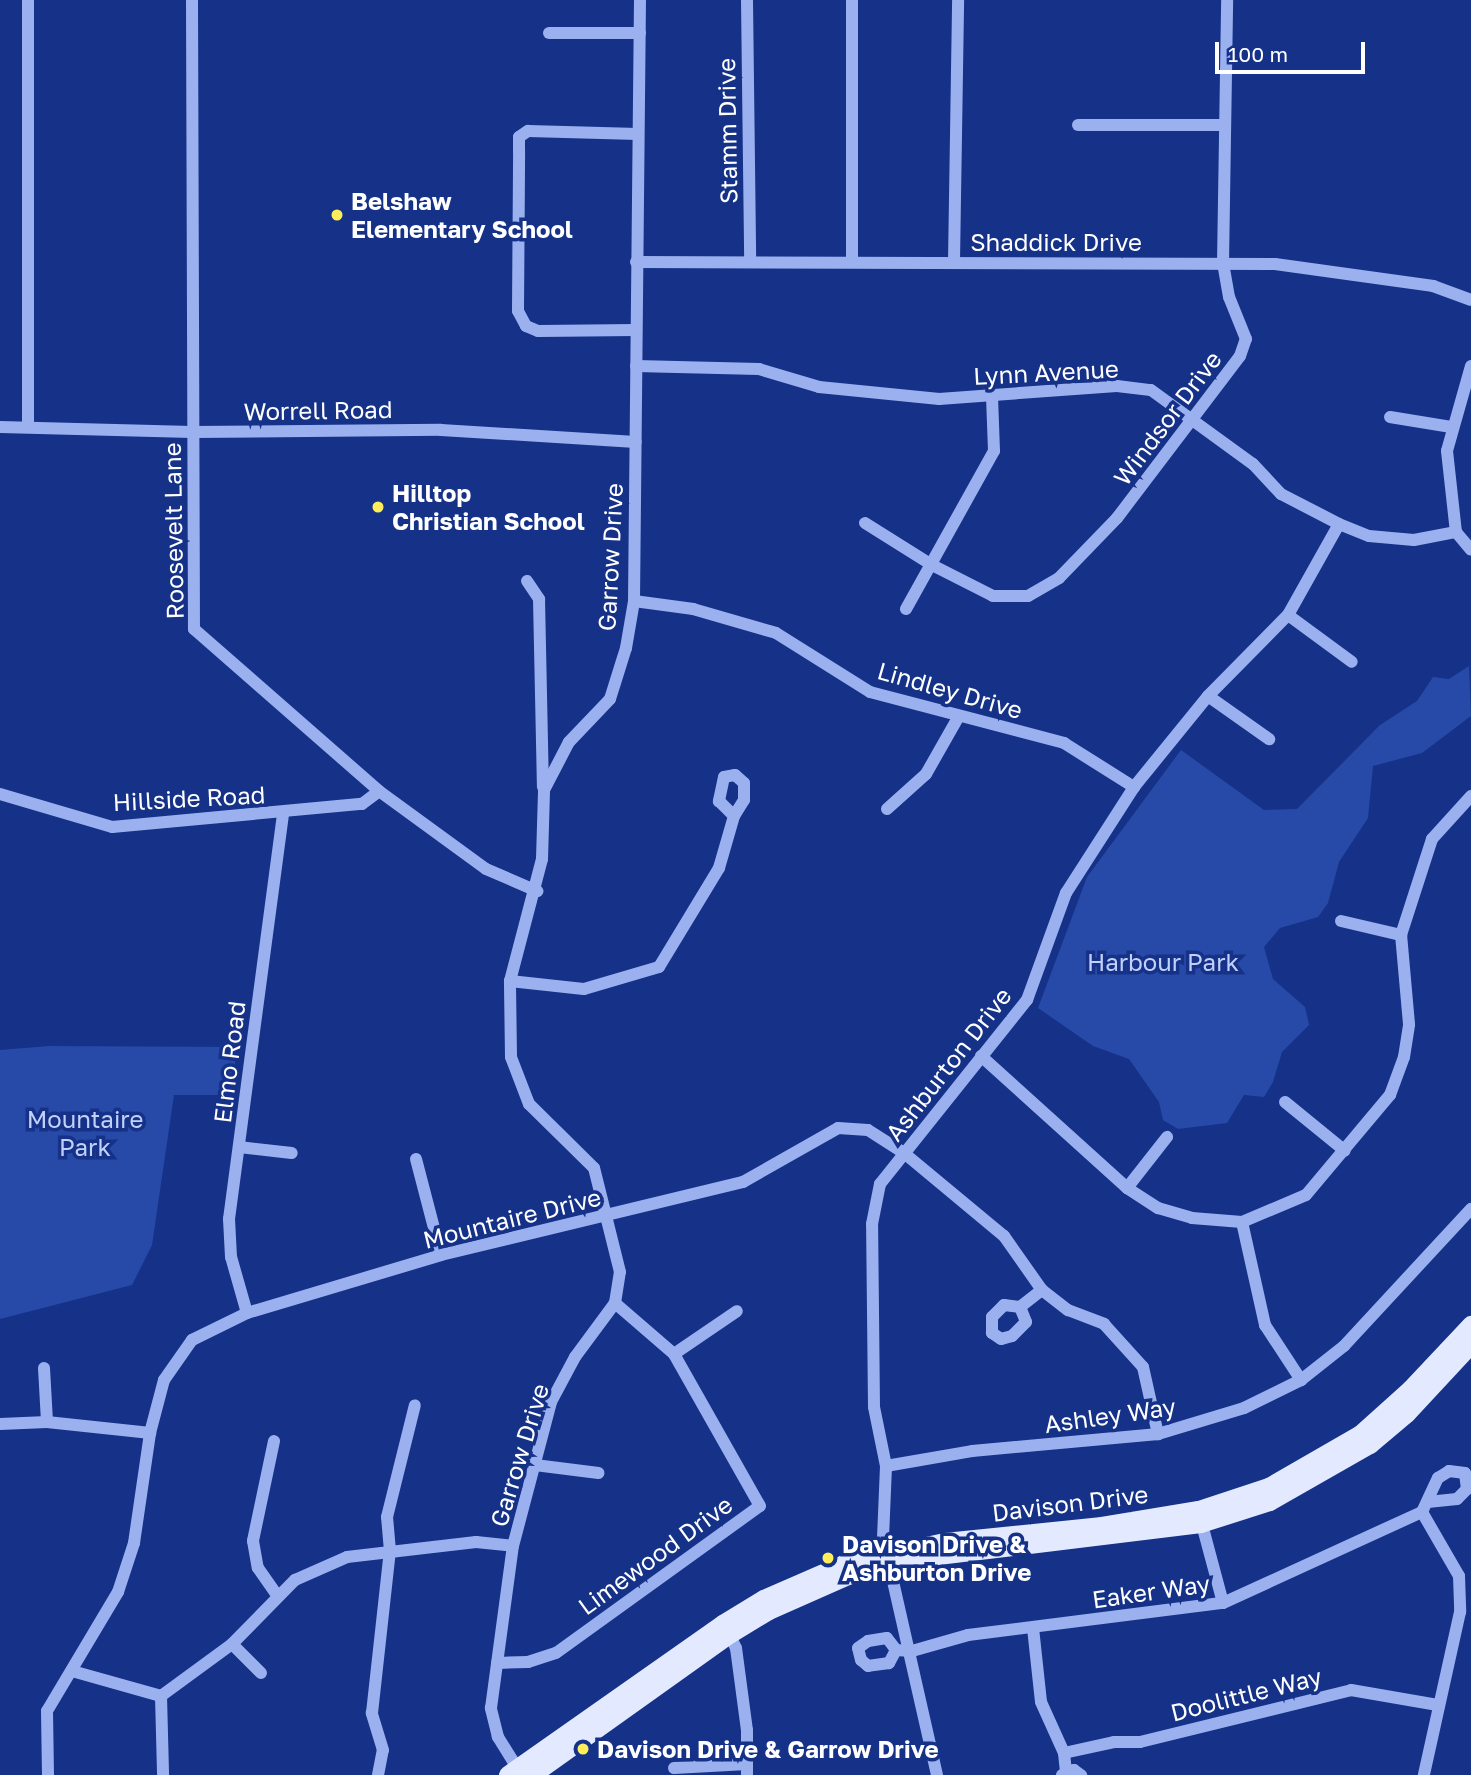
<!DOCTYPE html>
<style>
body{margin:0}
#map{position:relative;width:1471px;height:1775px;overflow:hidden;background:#153288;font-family:"Golos Text",sans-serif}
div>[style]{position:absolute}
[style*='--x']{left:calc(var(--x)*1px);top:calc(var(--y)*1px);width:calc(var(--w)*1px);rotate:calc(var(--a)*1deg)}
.green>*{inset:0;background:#2749a7}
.minor>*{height:12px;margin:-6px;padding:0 6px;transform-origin:6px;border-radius:6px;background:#9bb1ef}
.major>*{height:18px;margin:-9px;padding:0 9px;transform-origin:9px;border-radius:9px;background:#e3e9ff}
.dots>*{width:19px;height:19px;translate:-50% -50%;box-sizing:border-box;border:4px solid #153288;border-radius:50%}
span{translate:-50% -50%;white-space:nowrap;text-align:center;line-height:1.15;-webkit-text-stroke:7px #153288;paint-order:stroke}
.street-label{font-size:24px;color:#fff}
.poi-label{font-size:24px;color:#fff;font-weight:700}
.left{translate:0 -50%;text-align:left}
.park-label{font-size:24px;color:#c1d1fb}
.scale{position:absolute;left:1215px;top:42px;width:150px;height:32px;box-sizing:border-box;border:4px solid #fff;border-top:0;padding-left:9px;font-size:21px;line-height:24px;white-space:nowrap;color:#fff;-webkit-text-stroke:5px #153288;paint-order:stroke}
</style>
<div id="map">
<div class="green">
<div style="clip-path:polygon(1469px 666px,1471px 716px,1422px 753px,1373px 766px,1368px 818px,1339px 862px,1328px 903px,1318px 917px,1280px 928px,1264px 947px,1273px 979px,1305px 1007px,1309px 1025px,1282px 1052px,1273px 1082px,1264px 1097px,1244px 1095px,1227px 1123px,1178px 1129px,1163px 1120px,1159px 1102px,1129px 1059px,1093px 1046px,1038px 1008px,1087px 877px,1181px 750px,1264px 810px,1297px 809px,1380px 725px,1417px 701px,1433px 677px,1449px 679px)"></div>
<div style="clip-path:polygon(49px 1046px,237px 1047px,231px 1095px,174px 1095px,152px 1245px,132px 1285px,0 1319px,0 1050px)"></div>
</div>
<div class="minor">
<div style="--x:192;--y:0;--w:629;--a:89.82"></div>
<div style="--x:194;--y:629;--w:246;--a:41.2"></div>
<div style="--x:379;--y:791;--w:132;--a:36.1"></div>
<div style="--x:486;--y:869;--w:56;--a:23.3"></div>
<div style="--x:747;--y:0;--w:262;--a:89.3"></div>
<div style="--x:852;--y:0;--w:261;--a:90"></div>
<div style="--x:549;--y:33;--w:91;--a:0"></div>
<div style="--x:1078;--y:125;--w:145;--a:0"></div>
<div style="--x:636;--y:262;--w:639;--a:0.18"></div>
<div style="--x:1275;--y:264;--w:160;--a:7.9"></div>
<div style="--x:1433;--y:286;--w:40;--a:20.2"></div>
<div style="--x:954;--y:262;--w:262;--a:-89.1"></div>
<div style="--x:636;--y:330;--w:98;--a:179.4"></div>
<div style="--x:538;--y:331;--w:13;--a:-157"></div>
<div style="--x:526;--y:326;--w:17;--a:-118"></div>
<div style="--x:518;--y:311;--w:160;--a:-89.6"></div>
<div style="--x:519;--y:151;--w:14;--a:-90"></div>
<div style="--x:519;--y:137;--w:11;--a:-34"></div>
<div style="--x:528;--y:131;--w:110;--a:1.6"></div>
<div style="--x:636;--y:366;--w:123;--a:1.4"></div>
<div style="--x:759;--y:369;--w:63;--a:16.7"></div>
<div style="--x:819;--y:387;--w:121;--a:5.7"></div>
<div style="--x:939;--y:399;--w:178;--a:-4.2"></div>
<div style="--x:1117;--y:386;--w:34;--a:7"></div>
<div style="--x:1151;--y:390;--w:126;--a:36"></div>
<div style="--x:1253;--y:464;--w:41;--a:47"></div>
<div style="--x:1281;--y:494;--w:65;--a:27.3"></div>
<div style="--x:1339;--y:524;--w:32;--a:22"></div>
<div style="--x:1369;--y:536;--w:45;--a:5.1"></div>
<div style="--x:1414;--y:540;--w:43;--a:-10.8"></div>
<div style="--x:1471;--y:366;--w:88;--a:105.8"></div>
<div style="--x:1447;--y:451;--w:81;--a:83.7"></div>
<div style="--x:1456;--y:532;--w:23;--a:50"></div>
<div style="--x:1390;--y:417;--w:62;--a:9.3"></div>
<div style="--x:0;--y:427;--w:192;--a:1.5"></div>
<div style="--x:192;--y:432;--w:249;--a:-0.5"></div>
<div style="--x:441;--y:430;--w:195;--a:3.5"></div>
<div style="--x:28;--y:427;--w:427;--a:-90"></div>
<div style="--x:865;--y:523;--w:79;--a:32.1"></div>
<div style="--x:932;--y:565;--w:68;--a:26.9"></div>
<div style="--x:993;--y:596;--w:35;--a:0"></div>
<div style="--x:1028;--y:596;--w:36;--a:-30"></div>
<div style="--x:1059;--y:578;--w:83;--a:-46"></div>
<div style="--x:1117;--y:518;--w:203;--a:-52.8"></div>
<div style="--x:1240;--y:356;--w:18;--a:-71"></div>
<div style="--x:1246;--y:339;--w:45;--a:-112"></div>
<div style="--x:1229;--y:297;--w:34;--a:-100"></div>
<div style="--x:1223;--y:264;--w:264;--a:-89.1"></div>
<div style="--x:527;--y:581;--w:22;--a:56"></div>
<div style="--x:539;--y:599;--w:188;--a:88.8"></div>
<div style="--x:634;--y:601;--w:60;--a:7.7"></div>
<div style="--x:693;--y:609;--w:86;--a:16.1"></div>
<div style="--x:776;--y:633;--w:111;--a:32.1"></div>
<div style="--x:870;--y:692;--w:201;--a:14.7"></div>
<div style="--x:1064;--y:743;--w:83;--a:32.2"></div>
<div style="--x:906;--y:609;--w:181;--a:-60.9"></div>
<div style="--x:994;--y:451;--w:55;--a:-92.1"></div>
<div style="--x:1288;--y:615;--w:79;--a:36.3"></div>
<div style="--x:1208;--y:696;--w:75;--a:35.2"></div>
<div style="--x:0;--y:794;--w:117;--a:16.4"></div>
<div style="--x:112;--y:827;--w:251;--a:-5.3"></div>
<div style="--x:362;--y:804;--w:21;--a:-37"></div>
<div style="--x:887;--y:809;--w:52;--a:-41.9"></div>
<div style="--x:926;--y:774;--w:67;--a:-60.4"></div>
<div style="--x:1341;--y:921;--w:62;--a:13.1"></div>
<div style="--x:510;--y:981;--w:74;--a:6.2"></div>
<div style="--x:584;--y:989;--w:78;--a:-16.3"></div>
<div style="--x:659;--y:967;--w:116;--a:-58.8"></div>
<div style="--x:719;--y:868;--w:54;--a:-73.9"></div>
<div style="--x:734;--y:816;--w:19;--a:-58"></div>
<div style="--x:744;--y:800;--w:17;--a:-90"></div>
<div style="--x:744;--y:783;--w:12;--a:-138"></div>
<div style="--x:735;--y:775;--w:11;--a:170"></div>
<div style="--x:724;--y:777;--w:25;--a:102"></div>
<div style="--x:719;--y:801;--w:21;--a:45"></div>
<div style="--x:981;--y:1056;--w:197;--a:42.1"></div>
<div style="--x:1127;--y:1188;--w:37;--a:33"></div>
<div style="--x:1158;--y:1208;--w:35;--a:16"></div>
<div style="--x:1192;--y:1218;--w:50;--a:4.6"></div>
<div style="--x:1242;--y:1222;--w:69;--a:-22.9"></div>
<div style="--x:1306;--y:1195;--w:131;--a:-50"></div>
<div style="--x:1390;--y:1095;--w:40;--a:-69.8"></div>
<div style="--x:1404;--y:1057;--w:33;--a:-81"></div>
<div style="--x:1409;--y:1024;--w:89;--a:-95.1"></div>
<div style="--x:1401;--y:935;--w:101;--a:-72.1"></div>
<div style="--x:1432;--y:839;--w:58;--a:-47.8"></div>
<div style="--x:1285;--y:1102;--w:77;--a:39.2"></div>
<div style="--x:239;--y:1147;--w:53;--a:6.5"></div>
<div style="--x:416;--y:1159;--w:99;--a:75.4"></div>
<div style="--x:1127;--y:1188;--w:65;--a:-51.9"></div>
<div style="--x:1242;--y:1222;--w:106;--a:77.4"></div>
<div style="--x:1265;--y:1325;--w:66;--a:56.8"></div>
<div style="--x:1020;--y:1307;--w:16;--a:68"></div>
<div style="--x:1026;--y:1322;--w:20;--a:135"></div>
<div style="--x:1012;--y:1336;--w:11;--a:165"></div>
<div style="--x:1001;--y:1339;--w:11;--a:-146"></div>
<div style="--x:992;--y:1333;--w:16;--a:-90"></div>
<div style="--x:992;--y:1317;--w:17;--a:-45"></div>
<div style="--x:1004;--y:1305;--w:16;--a:7"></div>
<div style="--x:1020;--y:1307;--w:28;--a:-38"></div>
<div style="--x:247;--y:1313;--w:58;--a:-105.9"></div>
<div style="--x:231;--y:1257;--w:38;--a:-93"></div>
<div style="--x:229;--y:1219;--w:409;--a:-82.4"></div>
<div style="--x:674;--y:1354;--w:76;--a:-34.3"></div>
<div style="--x:44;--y:1368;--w:54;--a:86.8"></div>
<div style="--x:0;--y:1424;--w:47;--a:-2.4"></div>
<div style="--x:47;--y:1422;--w:104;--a:6.1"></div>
<div style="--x:274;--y:1441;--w:102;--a:101.9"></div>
<div style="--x:253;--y:1541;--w:27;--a:80"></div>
<div style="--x:258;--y:1568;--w:33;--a:55"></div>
<div style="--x:535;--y:1465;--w:64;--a:7.2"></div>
<div style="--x:886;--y:1466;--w:87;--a:-9.9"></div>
<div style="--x:972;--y:1451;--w:187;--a:-5.2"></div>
<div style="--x:1158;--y:1434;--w:90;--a:-16.8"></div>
<div style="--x:1244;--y:1408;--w:64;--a:-26.2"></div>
<div style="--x:1301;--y:1380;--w:55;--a:-38.3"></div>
<div style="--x:1344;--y:1346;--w:187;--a:-47.2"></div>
<div style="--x:1422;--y:1512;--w:74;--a:60"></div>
<div style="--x:1459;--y:1576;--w:36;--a:88"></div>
<div style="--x:1460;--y:1612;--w:167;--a:102.5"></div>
<div style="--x:1200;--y:1517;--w:89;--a:75"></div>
<div style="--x:1033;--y:1628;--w:74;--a:83.8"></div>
<div style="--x:1041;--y:1702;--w:56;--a:65.7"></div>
<div style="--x:1064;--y:1753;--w:19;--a:84"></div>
<div style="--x:727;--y:1629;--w:21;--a:65"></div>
<div style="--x:736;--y:1648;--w:83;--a:82.4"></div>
<div style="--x:747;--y:1730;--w:45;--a:90"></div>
<div style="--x:232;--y:1644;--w:41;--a:45"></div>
<div style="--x:896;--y:1650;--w:15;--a:118"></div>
<div style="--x:889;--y:1663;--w:21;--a:172"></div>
<div style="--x:868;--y:1666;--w:9;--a:-139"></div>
<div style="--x:861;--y:1660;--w:12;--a:-104"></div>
<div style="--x:858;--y:1648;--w:12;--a:-35"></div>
<div style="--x:868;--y:1641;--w:19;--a:-9"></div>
<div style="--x:887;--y:1638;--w:15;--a:53"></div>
<div style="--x:896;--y:1650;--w:16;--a:4"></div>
<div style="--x:912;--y:1651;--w:58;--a:-15.9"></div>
<div style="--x:968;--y:1635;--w:257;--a:-7.2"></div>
<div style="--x:1223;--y:1603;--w:219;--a:-24.6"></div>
<div style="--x:1422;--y:1512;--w:38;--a:-65"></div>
<div style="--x:1438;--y:1478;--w:13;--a:-32"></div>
<div style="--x:1449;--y:1471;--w:16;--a:7"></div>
<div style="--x:1465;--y:1473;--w:16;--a:83"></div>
<div style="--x:1467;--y:1489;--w:14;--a:135"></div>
<div style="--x:1457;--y:1499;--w:27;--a:174"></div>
<div style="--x:497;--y:1663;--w:31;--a:-2"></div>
<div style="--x:528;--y:1662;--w:29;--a:-18"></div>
<div style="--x:556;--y:1653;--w:251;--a:-35.8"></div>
<div style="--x:760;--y:1506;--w:175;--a:-119.5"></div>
<div style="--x:674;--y:1354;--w:78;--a:-139.2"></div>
<div style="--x:72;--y:1671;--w:92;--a:15.7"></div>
<div style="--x:161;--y:1696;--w:88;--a:-36.2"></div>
<div style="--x:232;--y:1644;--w:90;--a:-45.5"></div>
<div style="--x:295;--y:1580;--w:57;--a:-23.9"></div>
<div style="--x:347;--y:1557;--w:130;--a:-6.6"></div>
<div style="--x:476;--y:1542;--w:37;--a:6"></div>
<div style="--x:161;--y:1696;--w:79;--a:88.5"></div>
<div style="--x:1064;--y:1753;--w:51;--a:-12.4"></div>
<div style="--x:1114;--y:1742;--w:26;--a:0"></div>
<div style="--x:1140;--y:1742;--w:217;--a:-13.8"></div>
<div style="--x:1351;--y:1690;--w:88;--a:9.8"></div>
<div style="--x:674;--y:1768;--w:73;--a:-3.1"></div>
<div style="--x:521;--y:1774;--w:44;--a:-121.9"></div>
<div style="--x:498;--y:1737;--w:30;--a:-104"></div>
<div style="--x:491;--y:1708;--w:163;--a:-82.3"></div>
<div style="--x:513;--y:1546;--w:149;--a:-75.2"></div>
<div style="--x:551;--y:1402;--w:51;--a:-61.9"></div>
<div style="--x:575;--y:1357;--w:67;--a:-53.5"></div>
<div style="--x:615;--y:1303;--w:31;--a:-81"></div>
<div style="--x:620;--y:1272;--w:107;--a:-104"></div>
<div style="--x:594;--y:1168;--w:91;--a:-135.4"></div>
<div style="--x:529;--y:1104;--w:50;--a:-111"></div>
<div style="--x:511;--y:1057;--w:76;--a:-90.8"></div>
<div style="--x:510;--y:981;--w:126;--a:-75.3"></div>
<div style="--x:542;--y:859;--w:69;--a:-88.3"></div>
<div style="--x:544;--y:790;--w:54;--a:-62.5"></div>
<div style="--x:569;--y:742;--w:59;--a:-46.4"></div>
<div style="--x:610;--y:699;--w:53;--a:-72.6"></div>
<div style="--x:626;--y:648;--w:48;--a:-80.3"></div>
<div style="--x:634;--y:601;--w:601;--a:-89.43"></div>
<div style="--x:48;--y:1775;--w:64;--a:-90.9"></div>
<div style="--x:47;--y:1711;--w:139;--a:-59.2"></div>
<div style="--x:118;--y:1592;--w:52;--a:-71.9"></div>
<div style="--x:134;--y:1543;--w:111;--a:-81.7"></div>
<div style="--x:150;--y:1433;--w:55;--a:-75.2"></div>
<div style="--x:164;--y:1380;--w:49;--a:-55"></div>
<div style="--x:192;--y:1340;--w:61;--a:-26.1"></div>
<div style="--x:247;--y:1313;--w:202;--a:-16.6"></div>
<div style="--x:441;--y:1255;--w:311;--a:-13.6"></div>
<div style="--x:743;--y:1182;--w:109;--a:-29.6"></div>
<div style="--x:838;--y:1128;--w:30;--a:4"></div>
<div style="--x:868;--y:1130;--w:43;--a:32.6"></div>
<div style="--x:904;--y:1153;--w:130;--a:39.7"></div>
<div style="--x:1004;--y:1236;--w:66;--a:54.9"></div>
<div style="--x:1042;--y:1290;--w:33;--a:38"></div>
<div style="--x:1068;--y:1310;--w:39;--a:21"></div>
<div style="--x:1104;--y:1324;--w:58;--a:47.8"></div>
<div style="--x:1143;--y:1367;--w:69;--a:77.4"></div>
<div style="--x:378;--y:1775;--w:25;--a:-79"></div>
<div style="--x:383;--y:1750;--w:39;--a:-107"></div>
<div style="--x:372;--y:1713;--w:163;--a:-83.7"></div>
<div style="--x:390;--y:1551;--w:34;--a:-95"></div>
<div style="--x:387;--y:1517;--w:115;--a:-76"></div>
<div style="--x:937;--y:1775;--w:243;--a:-102.8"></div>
<div style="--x:883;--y:1538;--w:72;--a:-87.6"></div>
<div style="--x:886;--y:1466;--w:60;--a:-101.5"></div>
<div style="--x:874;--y:1407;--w:183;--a:-90.6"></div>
<div style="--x:872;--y:1224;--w:41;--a:-78.7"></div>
<div style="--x:880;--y:1184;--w:236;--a:-51.4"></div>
<div style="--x:1027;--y:1000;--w:114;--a:-70"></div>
<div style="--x:1066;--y:893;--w:126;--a:-57.3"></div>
<div style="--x:1134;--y:787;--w:117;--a:-50.9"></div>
<div style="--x:1208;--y:696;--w:114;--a:-45.4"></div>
<div style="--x:1288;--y:615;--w:104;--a:-60.7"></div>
<div style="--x:1062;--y:1775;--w:13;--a:-23"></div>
<div style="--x:1074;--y:1770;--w:9;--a:36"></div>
</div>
<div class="major">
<div style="--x:508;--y:1775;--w:263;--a:-35.1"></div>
<div style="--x:723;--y:1624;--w:48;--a:-31.4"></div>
<div style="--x:764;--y:1599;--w:87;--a:-23.6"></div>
<div style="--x:844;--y:1564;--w:103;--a:-12.3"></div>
<div style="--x:945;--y:1542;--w:158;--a:-5.8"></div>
<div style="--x:1102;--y:1526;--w:98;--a:-9.4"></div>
<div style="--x:1199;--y:1510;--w:74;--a:-18.2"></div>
<div style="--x:1269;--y:1487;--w:106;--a:-29.9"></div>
<div style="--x:1361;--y:1434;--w:67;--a:-42"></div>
<div style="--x:1411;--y:1389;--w:88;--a:-46.8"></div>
<div style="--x:533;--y:1775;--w:243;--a:-35.5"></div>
<div style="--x:731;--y:1634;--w:44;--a:-31.2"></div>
<div style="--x:769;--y:1611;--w:86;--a:-23.9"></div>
<div style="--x:848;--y:1576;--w:92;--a:-12.5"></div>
<div style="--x:938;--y:1556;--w:265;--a:-6.9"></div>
<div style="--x:1201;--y:1524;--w:72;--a:-17.7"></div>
<div style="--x:1270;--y:1502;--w:115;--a:-29.7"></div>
<div style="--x:1370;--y:1445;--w:48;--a:-40"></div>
<div style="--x:1407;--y:1414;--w:94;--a:-47.2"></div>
</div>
<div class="dots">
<div style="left:337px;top:215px;background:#ffee59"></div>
<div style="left:378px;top:507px;background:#ffee59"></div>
<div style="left:828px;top:1558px;background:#ffee59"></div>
<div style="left:583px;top:1749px;background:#ffee59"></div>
</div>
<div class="street-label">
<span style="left:727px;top:131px;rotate:-91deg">Stamm Drive</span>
<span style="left:1056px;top:242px">Shaddick Drive</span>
<span style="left:1046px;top:372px;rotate:-3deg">Lynn Avenue</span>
<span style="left:318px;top:410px;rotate:-1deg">Worrell Road</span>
<span style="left:1167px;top:418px;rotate:-53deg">Windsor Drive</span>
<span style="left:173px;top:531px;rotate:-91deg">Roosevelt Lane</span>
<span style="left:610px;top:557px;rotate:-87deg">Garrow Drive</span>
<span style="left:950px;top:690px;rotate:16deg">Lindley Drive</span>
<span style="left:189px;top:798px;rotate:-3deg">Hillside Road</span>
<span style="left:229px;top:1062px;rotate:-83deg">Elmo Road</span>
<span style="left:948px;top:1064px;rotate:-52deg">Ashburton Drive</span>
<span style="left:512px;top:1218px;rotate:-14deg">Mountaire Drive</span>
<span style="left:1110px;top:1415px;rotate:-8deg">Ashley Way</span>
<span style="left:519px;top:1455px;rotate:-73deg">Garrow Drive</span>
<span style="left:1070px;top:1503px;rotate:-7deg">Davison Drive</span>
<span style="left:655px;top:1555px;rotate:-36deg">Limewood Drive</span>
<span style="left:1151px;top:1591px;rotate:-8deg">Eaker Way</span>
<span style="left:1246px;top:1694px;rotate:-14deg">Doolittle Way</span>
</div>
<div class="poi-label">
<span class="left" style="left:351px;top:215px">Belshaw<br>Elementary School</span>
<span class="left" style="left:392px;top:507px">Hilltop<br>Christian School</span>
<span class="left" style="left:842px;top:1558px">Davison Drive &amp;<br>Ashburton Drive</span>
<span class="left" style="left:597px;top:1749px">Davison Drive &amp; Garrow Drive</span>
</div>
<div class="park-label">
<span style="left:1163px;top:962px">Harbour Park</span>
<span style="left:85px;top:1133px">Mountaire<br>Park</span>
</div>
<div class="scale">100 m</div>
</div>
